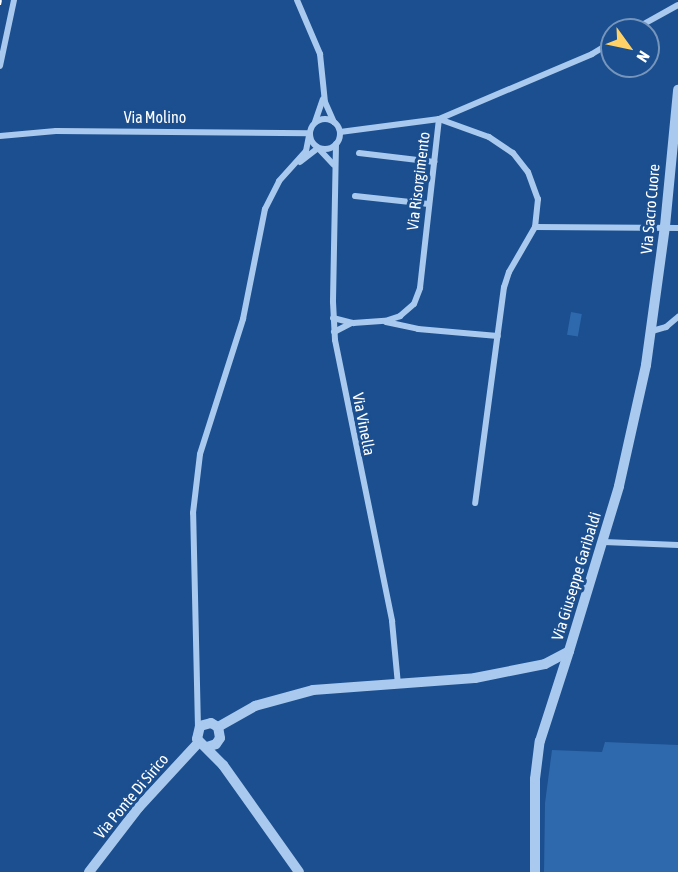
<!DOCTYPE html>
<style>
body{margin:0}
#map{position:relative;width:678px;height:872px;overflow:hidden;background:#1b4f8f;font-family:"Asap Condensed",sans-serif}
div>[style]{position:absolute}
[style*='--x']{left:calc(var(--x)*1px);top:calc(var(--y)*1px);width:calc(var(--w)*1px);rotate:calc(var(--a)*1deg)}
.green>*{inset:0;background:#2e69ad;transform-origin:0 0}
.minor>*{height:6px;margin:-3px;padding:0 3px;transform-origin:3px;border-radius:3px;background:#a9c9ee}
.minor>.ring{margin:-3px;padding:0;box-sizing:content-box;background:none;border:6px solid #a9c9ee;border-radius:50%}
.tertiary>*{height:10px;margin:-5px;padding:0 5px;transform-origin:5px;border-radius:5px;background:#a9c9ee}
.rail>*{height:2px;margin-top:-1px;transform-origin:0;background:repeating-linear-gradient(90deg,#fff 0 10px,transparent 0 14.5px)}
span{translate:-50% -50%;white-space:nowrap;text-align:center;line-height:1.15;-webkit-text-stroke:6px #1b4f8f;paint-order:stroke}
.street-label{font-size:16px;color:#fff}
.north{position:absolute;left:600px;top:18px;width:60px;height:60px;box-sizing:border-box;background:#1b4f8f;border:2px solid #7695bc;border-radius:50%;rotate:123deg;font-size:16px;font-weight:700;line-height:24px;text-align:center;color:#fff}
.north::after{content:'';display:block;margin:auto;width:21px;height:27px;background:#ffd166;clip-path:polygon(50% 0,100% 100%,50% 72%,0 100%)}
</style>
<div id="map">
<div class="green">
<div style="left:571px;top:312px;width:11px;height:23px;rotate:10deg"></div>
<div style="clip-path:polygon(605px 742px,678px 745px,678px 872px,544px 872px,545px 803px,552px 750px,602px 752px)"></div>
</div>
<div class="minor">
<div style="--x:297;--y:0;--w:59;--a:66.9"></div>
<div style="--x:320;--y:54;--w:48;--a:84.1"></div>
<div style="--x:325;--y:102;--w:22;--a:66"></div>
<div style="--x:633;--y:30;--w:51;--a:-29.1"></div>
<div style="--x:0;--y:66;--w:67;--a:-78"></div>
<div class="ring" style="left:310px;top:119px;width:24px;height:24px"></div>
<div style="--x:439;--y:119;--w:53;--a:19.8"></div>
<div style="--x:489;--y:137;--w:29;--a:34"></div>
<div style="--x:513;--y:153;--w:24;--a:52"></div>
<div style="--x:528;--y:172;--w:29;--a:70"></div>
<div style="--x:538;--y:199;--w:28;--a:96"></div>
<div style="--x:535;--y:227;--w:52;--a:120"></div>
<div style="--x:509;--y:272;--w:16;--a:108"></div>
<div style="--x:504;--y:287;--w:218;--a:97.6"></div>
<div style="--x:315;--y:122;--w:24;--a:-71"></div>
<div style="--x:340;--y:132;--w:100;--a:-7.5"></div>
<div style="--x:439;--y:119;--w:166;--a:-23"></div>
<div style="--x:592;--y:54;--w:23;--a:-31"></div>
<div style="--x:0;--y:136;--w:56;--a:-5.1"></div>
<div style="--x:56;--y:131;--w:253;--a:0.5"></div>
<div style="--x:336;--y:144;--w:158;--a:91.1"></div>
<div style="--x:333;--y:302;--w:38;--a:87"></div>
<div style="--x:335;--y:340;--w:287;--a:78.5"></div>
<div style="--x:392;--y:621;--w:63;--a:84.6"></div>
<div style="--x:359;--y:153;--w:76;--a:6.8"></div>
<div style="--x:300;--y:162;--w:23;--a:-38"></div>
<div style="--x:318;--y:148;--w:23;--a:47"></div>
<div style="--x:355;--y:196;--w:74;--a:6.2"></div>
<div style="--x:535;--y:227;--w:143;--a:0.4"></div>
<div style="--x:333;--y:318;--w:21;--a:14"></div>
<div style="--x:353;--y:323;--w:32;--a:-4"></div>
<div style="--x:385;--y:321;--w:16;--a:-18"></div>
<div style="--x:400;--y:316;--w:18;--a:-41"></div>
<div style="--x:414;--y:304;--w:17;--a:-69"></div>
<div style="--x:420;--y:288;--w:170;--a:-83.6"></div>
<div style="--x:386;--y:322;--w:33;--a:12"></div>
<div style="--x:418;--y:329;--w:80;--a:5"></div>
<div style="--x:652;--y:331;--w:15;--a:-16"></div>
<div style="--x:666;--y:327;--w:16;--a:-40"></div>
<div style="--x:334;--y:332;--w:20;--a:-27"></div>
<div style="--x:604;--y:542;--w:74;--a:2.3"></div>
<div style="--x:198;--y:728;--w:215;--a:-91.3"></div>
<div style="--x:193;--y:513;--w:59;--a:-83.2"></div>
<div style="--x:200;--y:454;--w:142;--a:-72.3"></div>
<div style="--x:243;--y:319;--w:112;--a:-78.7"></div>
<div style="--x:265;--y:209;--w:31;--a:-63"></div>
<div style="--x:279;--y:181;--w:40;--a:-48"></div>
<div style="--x:306;--y:151;--w:15;--a:-79"></div>
</div>
<div class="tertiary">
<div style="--x:218;--y:727;--w:43;--a:-29.6"></div>
<div style="--x:255;--y:706;--w:60;--a:-15.4"></div>
<div style="--x:313;--y:690;--w:162;--a:-4.2"></div>
<div style="--x:475;--y:678;--w:71;--a:-11.3"></div>
<div style="--x:545;--y:664;--w:27;--a:-28"></div>
<div style="--x:569;--y:651;--w:172;--a:-73.1"></div>
<div style="--x:619;--y:486;--w:124;--a:-77.4"></div>
<div style="--x:646;--y:365;--w:140;--a:-82.2"></div>
<div style="--x:665;--y:226;--w:137;--a:-84.5"></div>
<div style="--x:207;--y:747;--w:9;--a:-18"></div>
<div style="--x:216;--y:744;--w:7;--a:-56"></div>
<div style="--x:220;--y:738;--w:11;--a:-100"></div>
<div style="--x:218;--y:727;--w:8;--a:-150"></div>
<div style="--x:211;--y:723;--w:11;--a:165"></div>
<div style="--x:200;--y:726;--w:13;--a:103"></div>
<div style="--x:197;--y:739;--w:37;--a:45"></div>
<div style="--x:223;--y:765;--w:131;--a:54.6"></div>
<div style="--x:89;--y:872;--w:82;--a:-52.4"></div>
<div style="--x:139;--y:807;--w:88;--a:-47.3"></div>
<div style="--x:535;--y:872;--w:93;--a:-90"></div>
<div style="--x:535;--y:779;--w:38;--a:-83"></div>
<div style="--x:540;--y:741;--w:95;--a:-72.1"></div>
</div>
<div class="rail">
<div style="--x:0;--y:5;--w:5;--a:-79"></div>
</div>
<div class="street-label">
<span style="left:155px;top:117px">Via Molino</span>
<span style="left:418px;top:181px;rotate:-83deg">Via Risorgimento</span>
<span style="left:650px;top:209px;rotate:-85deg">Via Sacro Cuore</span>
<span style="left:364px;top:424px;rotate:79deg">Via Vinella</span>
<span style="left:576px;top:576px;rotate:-73deg">Via Giuseppe Garibaldi</span>
<span style="left:131px;top:796px;rotate:-50deg">Via Ponte Di Sirico</span>
</div>
<div class="north">N</div>
</div>
